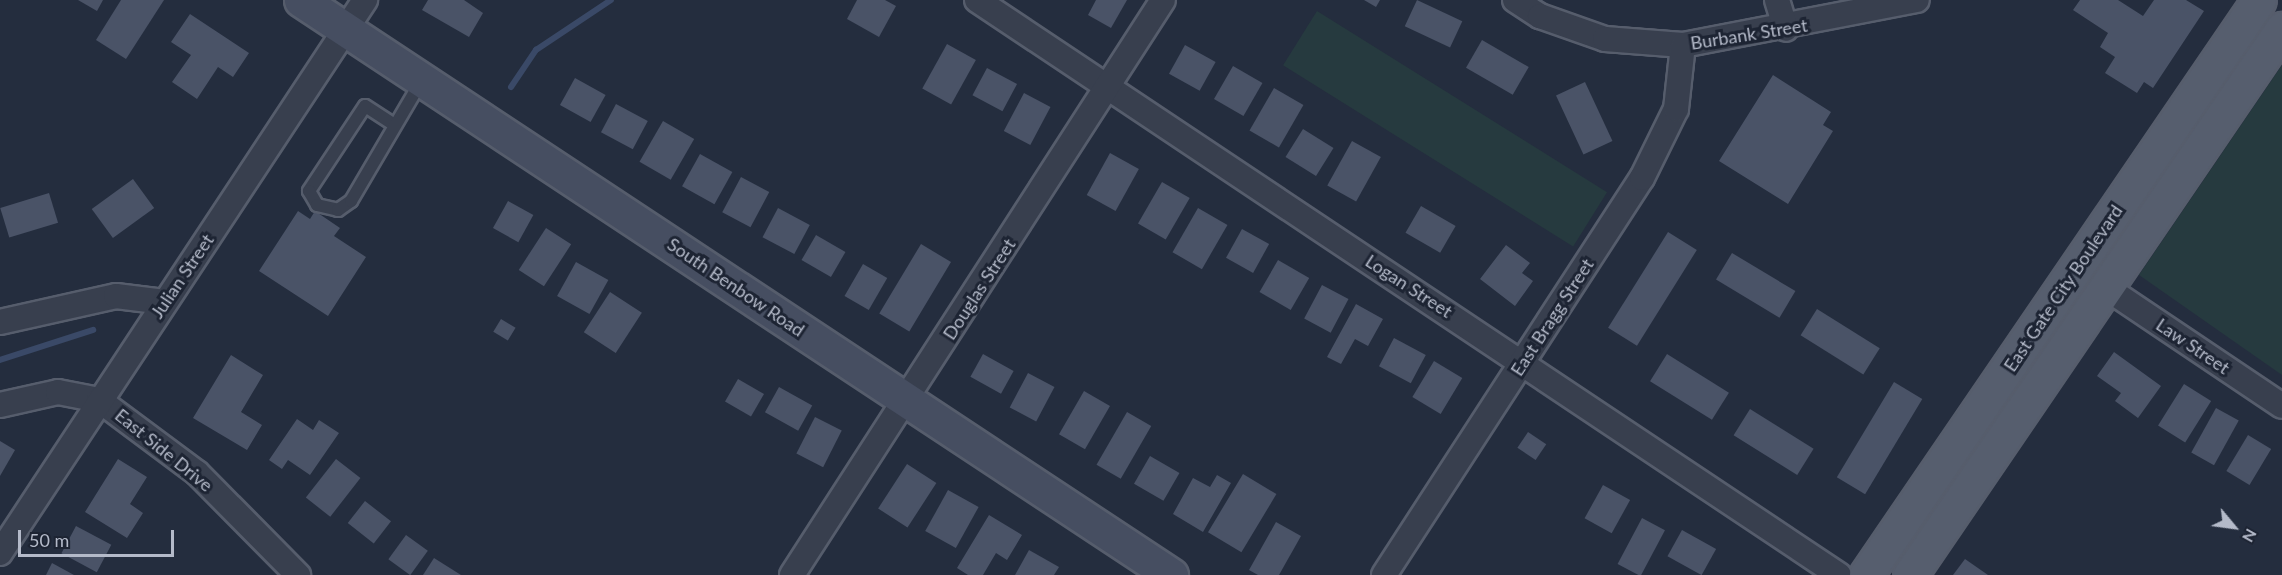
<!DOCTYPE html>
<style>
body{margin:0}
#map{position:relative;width:2282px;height:575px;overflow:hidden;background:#242d3e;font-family:Lato,sans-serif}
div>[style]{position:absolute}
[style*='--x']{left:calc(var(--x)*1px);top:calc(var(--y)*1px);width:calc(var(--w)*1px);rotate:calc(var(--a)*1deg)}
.green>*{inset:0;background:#263a3f;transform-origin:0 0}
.stream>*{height:6px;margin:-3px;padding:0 3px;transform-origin:3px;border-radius:3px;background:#3a4967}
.building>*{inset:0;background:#4a5367;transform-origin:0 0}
.roads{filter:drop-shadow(2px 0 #565d6c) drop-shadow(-2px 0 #565d6c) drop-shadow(0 2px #565d6c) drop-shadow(0 -2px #565d6c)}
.lane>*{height:12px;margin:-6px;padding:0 6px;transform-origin:6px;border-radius:6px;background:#383f4e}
.street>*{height:24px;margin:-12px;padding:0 12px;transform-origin:12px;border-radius:12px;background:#383f4e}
.secondary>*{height:33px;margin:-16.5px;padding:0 16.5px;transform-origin:16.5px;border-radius:16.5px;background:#464e61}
.primary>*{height:33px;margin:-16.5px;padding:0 16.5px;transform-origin:16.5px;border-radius:16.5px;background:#565e6e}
span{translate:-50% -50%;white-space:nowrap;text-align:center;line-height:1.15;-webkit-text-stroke:6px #1d2433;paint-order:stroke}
.street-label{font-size:18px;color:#b4bac9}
.north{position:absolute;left:2204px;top:497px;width:60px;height:60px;-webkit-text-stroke:4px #1d2433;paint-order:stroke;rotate:119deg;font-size:16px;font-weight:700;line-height:24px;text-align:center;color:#b4bac9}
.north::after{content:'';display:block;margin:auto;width:21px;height:27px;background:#b4bac9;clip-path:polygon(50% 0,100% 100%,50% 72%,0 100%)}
.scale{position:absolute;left:18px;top:530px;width:156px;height:27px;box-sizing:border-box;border:3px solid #b4bac9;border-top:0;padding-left:8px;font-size:18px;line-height:21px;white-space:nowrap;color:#b4bac9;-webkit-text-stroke:4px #1d2433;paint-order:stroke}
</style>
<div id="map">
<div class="green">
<div style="left:1317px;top:11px;width:342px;height:64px;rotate:32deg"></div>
<div style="clip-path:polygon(2282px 65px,2282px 375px,2139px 275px)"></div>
</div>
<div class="stream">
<div style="--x:511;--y:87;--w:45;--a:-56"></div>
<div style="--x:536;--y:50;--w:90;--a:-33.7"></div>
<div style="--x:0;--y:360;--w:98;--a:-17.9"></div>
</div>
<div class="building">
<div style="clip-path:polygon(78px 0,103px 0,97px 11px)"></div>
<div style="clip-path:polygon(121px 0,164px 0,126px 59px,96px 40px)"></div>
<div style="clip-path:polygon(428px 0,464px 0,483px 13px,469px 37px,422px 10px)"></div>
<div style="clip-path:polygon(857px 0,885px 0,896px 6px,879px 37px,847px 19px)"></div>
<div style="clip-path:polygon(1096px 0,1127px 0,1111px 28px,1088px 15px)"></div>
<div style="clip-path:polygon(1364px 0,1380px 0,1376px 7px)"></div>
<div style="left:1417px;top:0;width:50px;height:29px;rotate:25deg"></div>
<div style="clip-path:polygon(2080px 0,2118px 0,2143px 16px,2154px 0,2186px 0,2204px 11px,2153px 88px,2144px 82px,2137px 93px,2105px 73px,2115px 57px,2100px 47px,2108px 33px,2073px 10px)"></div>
<div style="clip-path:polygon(190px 14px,249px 53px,233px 77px,218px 67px,197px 99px,172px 82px,191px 55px,171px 42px)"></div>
<div style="left:1482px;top:40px;width:54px;height:32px;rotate:30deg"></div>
<div style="left:947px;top:44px;width:33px;height:51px;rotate:29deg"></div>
<div style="left:1185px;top:45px;width:35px;height:33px;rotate:29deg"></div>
<div style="left:1233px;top:66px;width:34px;height:38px;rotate:30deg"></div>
<div style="left:987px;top:68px;width:34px;height:31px;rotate:28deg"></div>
<div style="clip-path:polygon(1773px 75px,1831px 112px,1823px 125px,1833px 131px,1788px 204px,1719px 161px)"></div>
<div style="left:575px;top:78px;width:35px;height:31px;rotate:29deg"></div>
<div style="left:1585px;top:82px;width:65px;height:32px;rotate:65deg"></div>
<div style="left:1274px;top:88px;width:34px;height:49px;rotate:30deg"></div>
<div style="left:1024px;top:93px;width:30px;height:43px;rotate:28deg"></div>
<div style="left:616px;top:104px;width:36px;height:32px;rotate:28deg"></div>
<div style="left:663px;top:121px;width:36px;height:47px;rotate:30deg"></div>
<div style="left:1303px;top:129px;width:36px;height:33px;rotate:32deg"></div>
<div style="left:1352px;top:141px;width:33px;height:51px;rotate:29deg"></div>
<div style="left:1110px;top:153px;width:33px;height:48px;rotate:29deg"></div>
<div style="left:700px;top:154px;width:37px;height:37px;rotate:29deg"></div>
<div style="left:741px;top:177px;width:32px;height:40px;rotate:28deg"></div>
<div style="left:133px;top:179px;width:36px;height:51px;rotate:54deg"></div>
<div style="left:1162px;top:182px;width:32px;height:48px;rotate:30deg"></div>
<div style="left:49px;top:193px;width:31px;height:51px;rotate:73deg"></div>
<div style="left:508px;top:201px;width:29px;height:31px;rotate:29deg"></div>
<div style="left:1421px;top:206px;width:40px;height:31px;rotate:30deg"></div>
<div style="left:778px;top:208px;width:36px;height:33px;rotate:28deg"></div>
<div style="left:1198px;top:208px;width:34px;height:51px;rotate:30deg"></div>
<div style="clip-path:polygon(298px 211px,310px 219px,315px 211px,340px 228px,334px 236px,366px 257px,328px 316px,259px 271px)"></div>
<div style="left:546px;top:228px;width:30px;height:50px;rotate:33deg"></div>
<div style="left:1242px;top:229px;width:31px;height:33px;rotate:29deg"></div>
<div style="left:1668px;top:232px;width:34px;height:113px;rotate:32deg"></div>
<div style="left:816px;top:235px;width:34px;height:29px;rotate:30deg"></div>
<div style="left:921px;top:244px;width:35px;height:81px;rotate:31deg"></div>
<div style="clip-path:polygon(1506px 245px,1530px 263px,1522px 273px,1533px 281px,1515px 306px,1480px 279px)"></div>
<div style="left:1732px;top:253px;width:74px;height:31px;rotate:31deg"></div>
<div style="left:1278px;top:260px;width:36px;height:37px;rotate:30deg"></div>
<div style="left:576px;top:262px;width:37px;height:39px;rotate:29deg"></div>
<div style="left:863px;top:264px;width:28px;height:37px;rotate:30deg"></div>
<div style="left:1322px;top:285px;width:30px;height:38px;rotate:28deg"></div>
<div style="left:610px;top:292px;width:38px;height:48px;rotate:33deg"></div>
<div style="clip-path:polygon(1356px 304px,1383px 319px,1368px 346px,1355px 339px,1341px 364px,1327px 357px)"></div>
<div style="left:1817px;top:309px;width:74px;height:31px;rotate:32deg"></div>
<div style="left:501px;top:319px;width:17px;height:15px;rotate:31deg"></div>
<div style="left:1394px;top:338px;width:36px;height:32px;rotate:28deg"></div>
<div style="clip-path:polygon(2114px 352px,2161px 386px,2138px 418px,2115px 401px,2121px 393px,2097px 376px)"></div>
<div style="left:983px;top:354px;width:35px;height:26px;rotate:29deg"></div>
<div style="left:1667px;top:354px;width:73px;height:32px;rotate:32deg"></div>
<div style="clip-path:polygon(231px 355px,263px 375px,241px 412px,262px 425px,247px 450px,193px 418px)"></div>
<div style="left:1434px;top:361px;width:33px;height:42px;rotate:31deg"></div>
<div style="left:1028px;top:373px;width:30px;height:39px;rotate:28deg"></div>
<div style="left:738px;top:379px;width:30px;height:26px;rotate:30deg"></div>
<div style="left:1894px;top:382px;width:33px;height:111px;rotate:31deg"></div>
<div style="left:2184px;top:384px;width:32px;height:49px;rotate:32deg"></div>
<div style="left:779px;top:387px;width:38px;height:29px;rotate:29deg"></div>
<div style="left:1084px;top:391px;width:30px;height:50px;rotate:30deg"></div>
<div style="left:2216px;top:408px;width:26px;height:51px;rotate:29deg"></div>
<div style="left:1750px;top:409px;width:75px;height:31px;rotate:32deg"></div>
<div style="left:1127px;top:412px;width:28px;height:61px;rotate:30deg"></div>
<div style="left:815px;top:417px;width:30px;height:41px;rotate:27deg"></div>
<div style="clip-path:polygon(297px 419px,313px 430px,319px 420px,339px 433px,310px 475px,288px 460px,282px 469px,269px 460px)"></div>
<div style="left:1528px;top:432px;width:22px;height:19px;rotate:34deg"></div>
<div style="left:2248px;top:435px;width:27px;height:42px;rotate:31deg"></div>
<div style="clip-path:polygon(0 441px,15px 450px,0 476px)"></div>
<div style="left:1150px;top:456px;width:34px;height:32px;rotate:30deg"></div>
<div style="clip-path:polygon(118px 459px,147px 477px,130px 504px,143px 513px,127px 538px,85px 512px)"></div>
<div style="left:336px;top:459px;width:31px;height:49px;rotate:38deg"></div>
<div style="left:907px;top:464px;width:35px;height:53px;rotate:33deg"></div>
<div style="left:1243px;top:474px;width:39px;height:68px;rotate:31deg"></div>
<div style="clip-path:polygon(1217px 475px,1231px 483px,1203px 532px,1173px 514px,1193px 478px,1210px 487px)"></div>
<div style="left:1603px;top:485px;width:31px;height:38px;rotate:29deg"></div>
<div style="left:948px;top:490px;width:35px;height:47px;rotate:29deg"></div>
<div style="left:365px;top:501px;width:33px;height:28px;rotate:38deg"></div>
<div style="clip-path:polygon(989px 515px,1022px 535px,1007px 560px,996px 553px,983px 575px,968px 575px,957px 568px)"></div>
<div style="left:1642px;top:518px;width:26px;height:52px;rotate:28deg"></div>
<div style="clip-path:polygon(1276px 522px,1301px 536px,1279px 575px,1258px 575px,1249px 570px)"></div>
<div style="left:76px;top:526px;width:40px;height:31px;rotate:28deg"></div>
<div style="left:1682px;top:530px;width:39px;height:30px;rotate:29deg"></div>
<div style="left:406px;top:535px;width:27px;height:30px;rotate:36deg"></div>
<div style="clip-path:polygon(1029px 550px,1059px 567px,1054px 575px,1015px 575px)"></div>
<div style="clip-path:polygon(434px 558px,461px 575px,423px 575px)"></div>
<div style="clip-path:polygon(1965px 559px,1988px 575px,1953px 575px)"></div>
<div style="clip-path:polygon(52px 563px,74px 575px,46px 575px)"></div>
</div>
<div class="roads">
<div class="lane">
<div style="--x:393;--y:124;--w:33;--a:-147"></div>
<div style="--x:365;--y:106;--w:102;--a:123.4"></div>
<div style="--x:309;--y:191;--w:16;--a:60"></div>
<div style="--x:317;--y:205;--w:22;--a:13"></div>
<div style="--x:338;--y:210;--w:16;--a:-35"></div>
<div style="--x:351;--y:201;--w:140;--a:-59.6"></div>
</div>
<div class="street">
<div style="--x:977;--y:0;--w:1036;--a:33.71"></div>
<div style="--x:1515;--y:0;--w:30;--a:33"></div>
<div style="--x:1540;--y:16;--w:69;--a:19.5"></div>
<div style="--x:1605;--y:39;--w:78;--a:4.4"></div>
<div style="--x:1683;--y:45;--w:238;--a:-10.9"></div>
<div style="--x:1777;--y:0;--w:30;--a:73"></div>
<div style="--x:2105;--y:287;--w:213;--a:33.9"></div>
<div style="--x:0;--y:322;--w:119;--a:-12.6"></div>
<div style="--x:116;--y:296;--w:49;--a:7"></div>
<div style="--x:0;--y:405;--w:59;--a:-12.6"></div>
<div style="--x:58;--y:392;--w:42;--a:11"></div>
<div style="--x:99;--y:400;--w:122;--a:36.7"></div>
<div style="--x:197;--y:473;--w:144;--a:45.3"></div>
<div style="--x:0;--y:553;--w:663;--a:-56.57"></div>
<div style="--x:792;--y:575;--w:684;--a:-57.17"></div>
<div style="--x:1384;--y:575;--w:473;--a:-57"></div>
<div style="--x:1642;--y:178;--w:77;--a:-63.8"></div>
<div style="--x:1676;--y:109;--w:64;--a:-83.8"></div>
</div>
<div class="secondary">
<div style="--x:301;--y:0;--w:1043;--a:33.46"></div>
</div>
<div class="primary">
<div style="--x:1866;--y:575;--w:696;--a:-55.65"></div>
<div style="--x:1910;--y:575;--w:661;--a:-55.73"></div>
</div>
</div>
<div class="street-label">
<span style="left:1749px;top:34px;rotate:-9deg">Burbank Street</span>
<span style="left:182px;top:276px;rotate:-56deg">Julian Street</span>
<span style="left:1409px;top:286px;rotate:33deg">Logan Street</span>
<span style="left:736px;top:287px;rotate:34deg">South Benbow Road</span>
<span style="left:2063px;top:288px;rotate:-56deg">East Gate City Boulevard</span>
<span style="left:979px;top:289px;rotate:-57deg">Douglas Street</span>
<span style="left:1552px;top:317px;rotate:-57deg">East Bragg Street</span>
<span style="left:2193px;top:346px;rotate:34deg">Law Street</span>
<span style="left:164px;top:450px;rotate:39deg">East Side Drive</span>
</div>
<div class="north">N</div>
<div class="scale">50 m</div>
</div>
